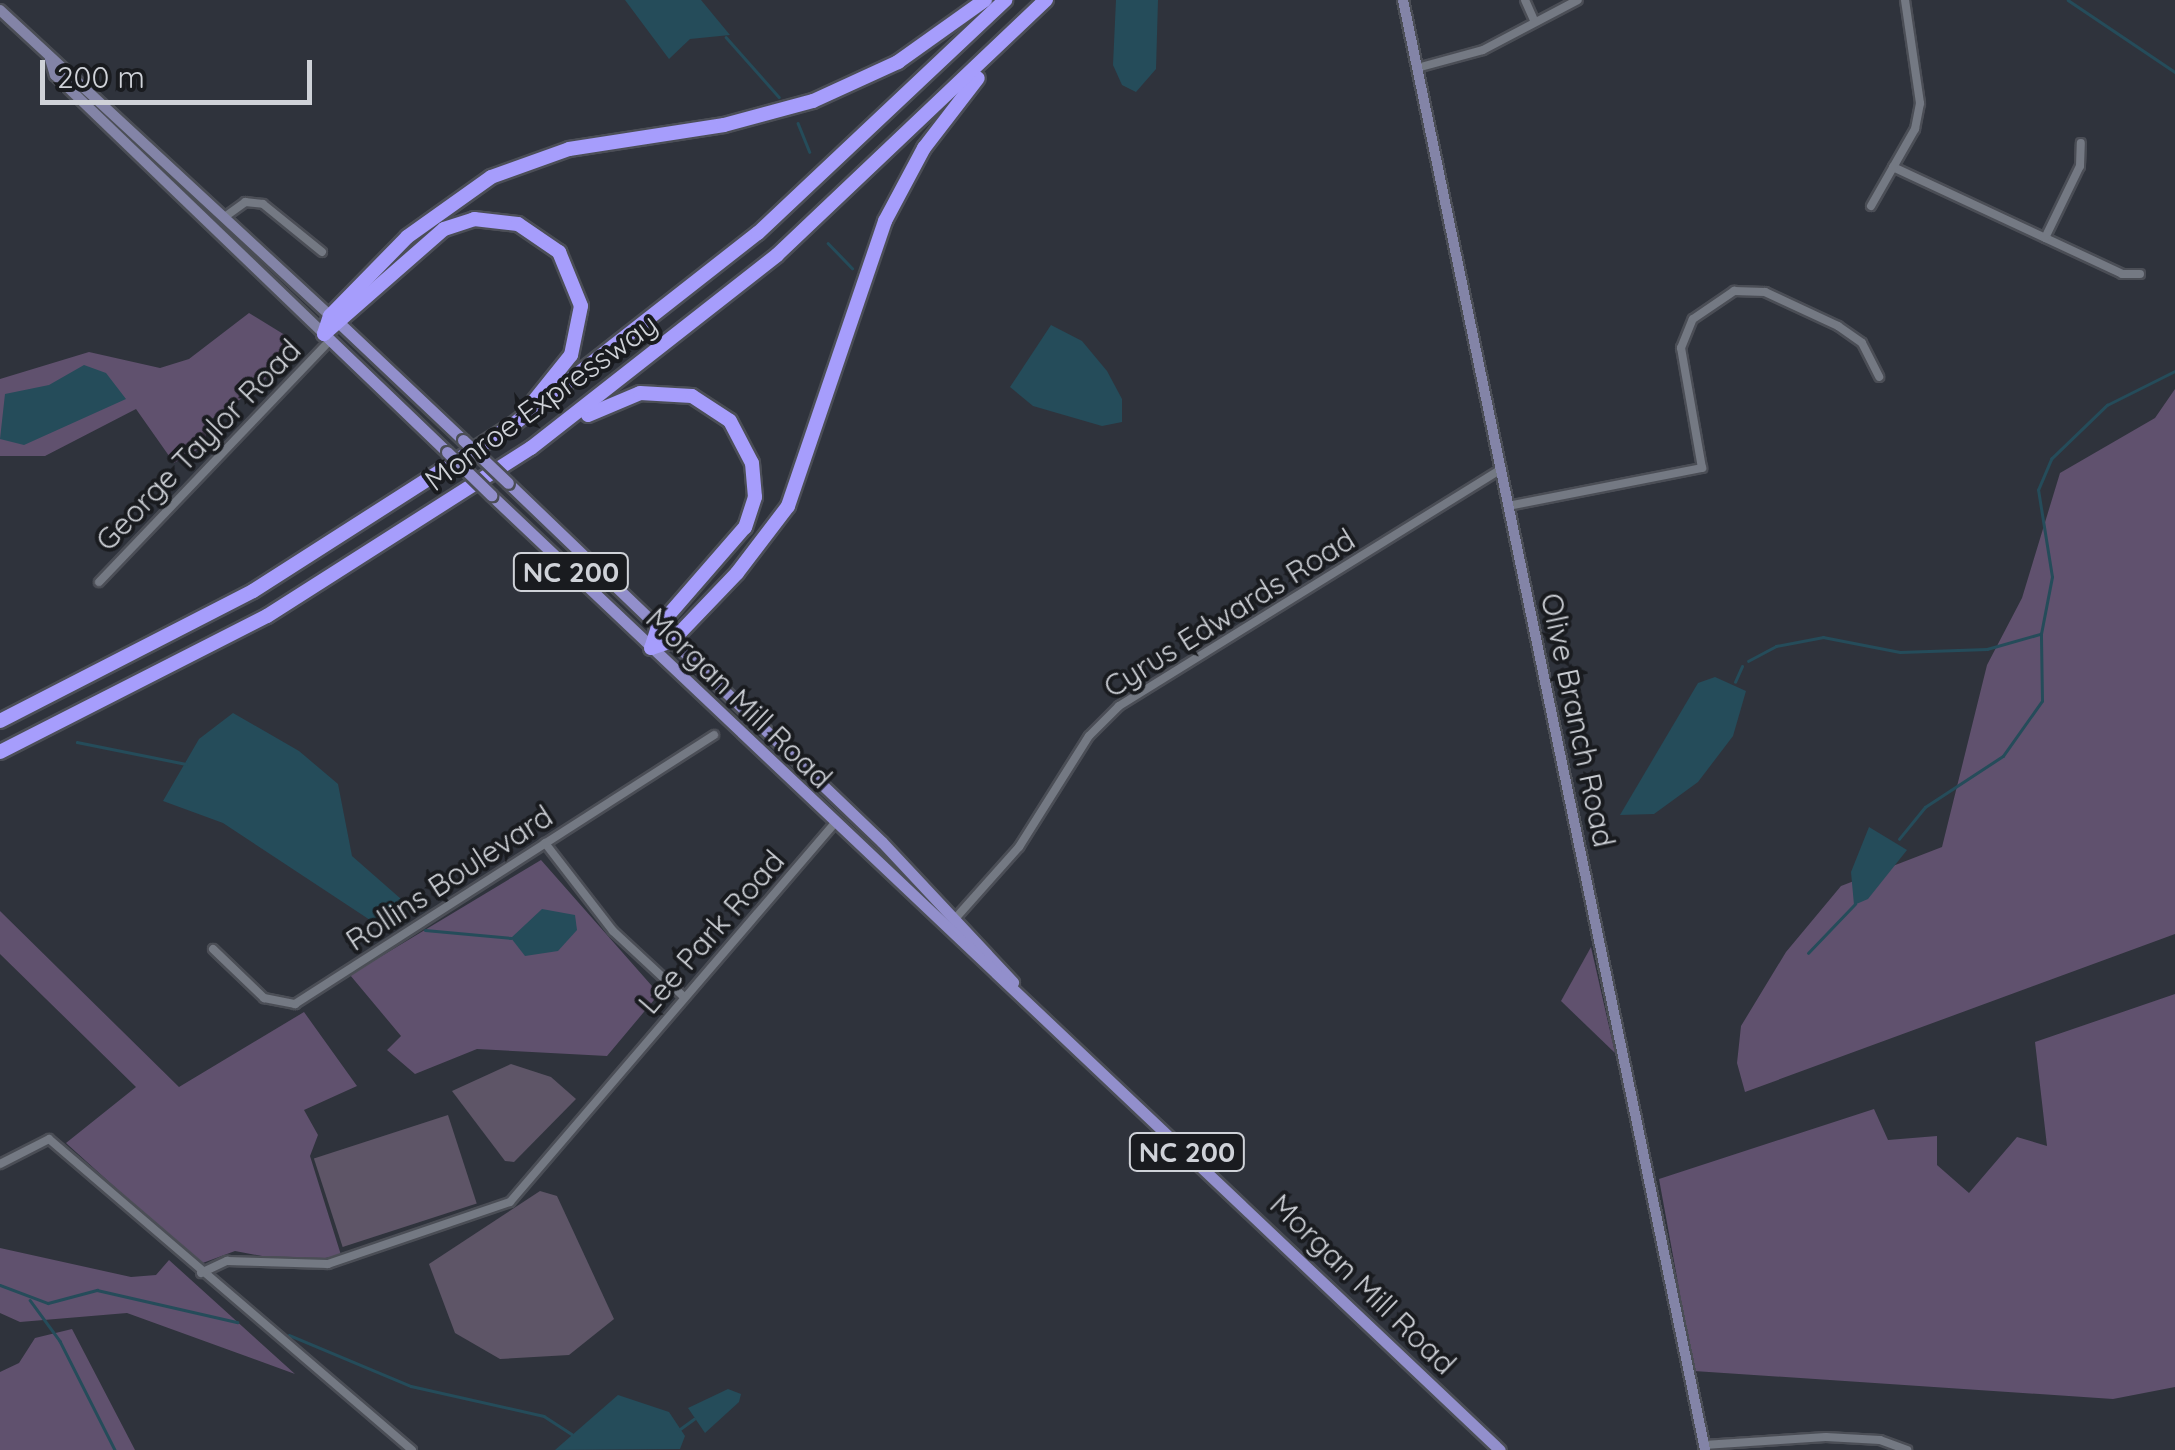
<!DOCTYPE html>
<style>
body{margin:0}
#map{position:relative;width:2175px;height:1450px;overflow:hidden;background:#2f333c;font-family:Quicksand,sans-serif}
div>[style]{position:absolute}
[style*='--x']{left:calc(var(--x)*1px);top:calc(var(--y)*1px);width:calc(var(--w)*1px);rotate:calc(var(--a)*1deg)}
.green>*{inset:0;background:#5e5567;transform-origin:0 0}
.forest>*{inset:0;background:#60516e}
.water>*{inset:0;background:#254c5a}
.stream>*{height:2.5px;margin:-1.25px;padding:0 1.25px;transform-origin:1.25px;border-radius:1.25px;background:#254c5a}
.roads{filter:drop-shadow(2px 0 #4b4e56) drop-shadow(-2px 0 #4b4e56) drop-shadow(0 2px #4b4e56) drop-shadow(0 -2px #4b4e56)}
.street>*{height:8px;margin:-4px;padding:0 4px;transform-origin:4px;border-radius:4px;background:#747983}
.secondary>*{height:10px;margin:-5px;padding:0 5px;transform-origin:5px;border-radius:5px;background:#8384a7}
.primary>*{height:11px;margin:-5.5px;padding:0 5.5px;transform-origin:5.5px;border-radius:5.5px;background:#928fcc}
.highway>*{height:14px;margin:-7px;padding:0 7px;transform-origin:7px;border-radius:7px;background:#a69dfc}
.bridges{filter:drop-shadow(2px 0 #4b4e56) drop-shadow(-2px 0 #4b4e56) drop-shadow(0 2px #4b4e56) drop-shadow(0 -2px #4b4e56)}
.primary-bridge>*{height:11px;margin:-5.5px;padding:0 5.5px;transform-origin:5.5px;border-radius:5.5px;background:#928fcc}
span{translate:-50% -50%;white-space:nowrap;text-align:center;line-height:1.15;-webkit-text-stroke:8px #191b1f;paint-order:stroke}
.shield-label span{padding:2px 8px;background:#191b1f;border:2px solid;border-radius:8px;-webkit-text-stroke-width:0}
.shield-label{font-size:28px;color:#cfd2d8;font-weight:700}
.street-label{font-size:30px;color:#cfd2d8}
.scale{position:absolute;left:40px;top:60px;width:272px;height:45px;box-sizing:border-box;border:5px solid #cfd2d8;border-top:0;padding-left:12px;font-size:30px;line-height:35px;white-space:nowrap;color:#cfd2d8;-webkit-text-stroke:8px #191b1f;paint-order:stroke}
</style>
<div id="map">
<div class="green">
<div style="clip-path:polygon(511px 1064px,551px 1077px,576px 1099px,514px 1162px,505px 1161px,452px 1091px)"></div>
<div style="left:448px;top:1115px;width:93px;height:141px;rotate:72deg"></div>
<div style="clip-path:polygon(540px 1191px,557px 1196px,614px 1319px,569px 1355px,500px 1359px,455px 1333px,429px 1264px)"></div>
</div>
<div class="forest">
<div style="clip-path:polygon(249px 313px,293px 340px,261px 385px,206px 423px,206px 445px,174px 463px,136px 409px,45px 456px,0 456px,0 379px,89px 352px,160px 368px,189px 359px)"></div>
<div style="clip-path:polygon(2175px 389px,2175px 934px,1745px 1092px,1737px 1063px,1741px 1026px,1786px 952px,1841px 886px,1942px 847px,1987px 665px,2022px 598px,2060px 473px,2155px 418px)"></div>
<div style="clip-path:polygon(541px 860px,659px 994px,607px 1056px,477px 1049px,415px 1074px,387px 1050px,401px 1036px,350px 975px)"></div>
<div style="clip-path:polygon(0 911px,179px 1087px,304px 1012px,357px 1086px,304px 1110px,318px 1135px,310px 1156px,341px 1255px,299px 1263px,235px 1251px,200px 1264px,66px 1143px,136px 1087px,0 954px)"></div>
<div style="clip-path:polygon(1591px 947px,1615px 1053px,1561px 1001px)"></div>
<div style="clip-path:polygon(2175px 994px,2175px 1387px,2113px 1399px,1694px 1371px,1659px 1179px,1874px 1109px,1888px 1140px,1937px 1136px,1937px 1165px,1969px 1193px,2017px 1137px,2047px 1146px,2035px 1042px)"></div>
<div style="clip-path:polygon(0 1248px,131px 1277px,156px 1275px,169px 1260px,295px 1374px,127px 1313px,20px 1322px,0 1313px)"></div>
<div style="clip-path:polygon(72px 1329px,135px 1450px,0 1450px,0 1372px,19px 1363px,35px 1338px)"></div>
</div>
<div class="water">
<div style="clip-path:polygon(625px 0,701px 0,730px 35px,690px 39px,669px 59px)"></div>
<div style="clip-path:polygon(1116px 0,1158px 0,1156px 69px,1136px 92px,1122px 85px,1113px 65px)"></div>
<div style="clip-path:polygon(1051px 325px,1082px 341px,1107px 371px,1122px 399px,1122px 422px,1102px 426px,1033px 406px,1010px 387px)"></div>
<div style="clip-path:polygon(84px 365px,106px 373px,126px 399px,24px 445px,0 439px,5px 394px,49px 385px)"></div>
<div style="clip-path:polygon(1715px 677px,1746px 691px,1733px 736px,1698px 782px,1654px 814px,1620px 815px,1698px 683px)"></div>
<div style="clip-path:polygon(233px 713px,299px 751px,338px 784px,352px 856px,401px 899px,410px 920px,370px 920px,223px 823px,163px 801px,199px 739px)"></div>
<div style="clip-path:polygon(1869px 827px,1907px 850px,1868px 899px,1854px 905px,1851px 872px)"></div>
<div style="clip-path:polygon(542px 909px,575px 915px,577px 930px,558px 951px,525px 956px,511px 938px)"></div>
<div style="clip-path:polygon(728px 1389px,741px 1394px,739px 1402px,705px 1433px,688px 1408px)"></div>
<div style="clip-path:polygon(618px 1395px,669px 1412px,685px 1436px,680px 1449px,555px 1450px)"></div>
</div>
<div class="stream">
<div style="--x:2068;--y:0;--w:129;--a:33.9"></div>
<div style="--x:726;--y:37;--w:80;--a:48.5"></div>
<div style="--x:798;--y:123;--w:31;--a:68"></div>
<div style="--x:828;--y:243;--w:35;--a:46"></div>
<div style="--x:1748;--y:661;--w:32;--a:-28"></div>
<div style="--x:1776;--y:646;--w:48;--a:-10.8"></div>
<div style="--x:1823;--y:637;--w:78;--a:11"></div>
<div style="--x:1900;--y:652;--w:87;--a:-2"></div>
<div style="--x:1987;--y:649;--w:55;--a:-15.8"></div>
<div style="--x:1735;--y:682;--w:17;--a:-66"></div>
<div style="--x:77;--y:742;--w:111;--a:11.4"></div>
<div style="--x:1899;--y:839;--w:41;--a:-50.9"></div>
<div style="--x:1925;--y:807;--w:93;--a:-33.2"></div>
<div style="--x:2003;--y:756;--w:67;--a:-54.7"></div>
<div style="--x:2042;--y:701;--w:67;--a:-90.9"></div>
<div style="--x:2041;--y:634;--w:58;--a:-79.1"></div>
<div style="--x:2052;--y:577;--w:88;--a:-99.1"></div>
<div style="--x:2038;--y:490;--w:34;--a:-67"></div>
<div style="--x:2051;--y:459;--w:78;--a:-44"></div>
<div style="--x:2107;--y:405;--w:76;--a:-26.6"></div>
<div style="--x:425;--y:930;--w:86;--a:5.3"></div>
<div style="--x:1808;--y:953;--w:68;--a:-46.2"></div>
<div style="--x:0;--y:1285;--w:51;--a:20.6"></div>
<div style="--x:48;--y:1303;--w:51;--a:-14.9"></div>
<div style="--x:97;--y:1290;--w:144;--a:12.9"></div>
<div style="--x:30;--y:1300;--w:51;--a:53.8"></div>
<div style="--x:60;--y:1341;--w:122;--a:63.2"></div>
<div style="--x:289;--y:1335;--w:132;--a:22.7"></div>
<div style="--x:411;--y:1386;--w:136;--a:12.7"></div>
<div style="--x:544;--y:1416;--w:33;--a:33"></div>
<div style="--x:680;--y:1429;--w:17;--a:-36"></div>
</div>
<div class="roads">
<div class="street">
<div style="--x:1525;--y:0;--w:24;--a:66"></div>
<div style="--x:1417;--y:68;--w:68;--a:-15.3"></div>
<div style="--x:1483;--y:50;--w:107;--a:-27.8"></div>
<div style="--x:1893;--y:167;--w:253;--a:25"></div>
<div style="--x:2122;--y:274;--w:18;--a:0"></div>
<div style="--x:1871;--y:206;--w:89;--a:-60.3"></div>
<div style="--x:1915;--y:129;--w:26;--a:-79"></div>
<div style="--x:1920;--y:103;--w:104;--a:-98.3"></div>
<div style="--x:226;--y:216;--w:24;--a:-36"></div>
<div style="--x:245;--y:202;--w:18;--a:6"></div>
<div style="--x:263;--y:204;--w:76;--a:39.1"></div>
<div style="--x:2045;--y:238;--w:80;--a:-64.1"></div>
<div style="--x:2080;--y:166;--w:23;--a:-88"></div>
<div style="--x:1508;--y:506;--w:198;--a:-11.1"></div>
<div style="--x:1702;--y:468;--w:122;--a:-99.9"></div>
<div style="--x:1681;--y:348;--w:31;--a:-68"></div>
<div style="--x:1693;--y:319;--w:50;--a:-34.3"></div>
<div style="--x:1734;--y:291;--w:31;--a:2"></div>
<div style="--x:1765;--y:292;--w:81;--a:25"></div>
<div style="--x:1838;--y:326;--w:29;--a:35"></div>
<div style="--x:1862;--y:343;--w:38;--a:63"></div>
<div style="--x:99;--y:582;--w:335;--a:-46.3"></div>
<div style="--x:545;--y:843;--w:111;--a:52.3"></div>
<div style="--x:613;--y:931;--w:97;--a:42.9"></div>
<div style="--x:953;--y:921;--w:99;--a:-48.3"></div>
<div style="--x:1019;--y:847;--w:131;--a:-57.8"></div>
<div style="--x:1089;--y:736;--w:42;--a:-45"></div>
<div style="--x:1119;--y:706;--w:448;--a:-31.8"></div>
<div style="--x:213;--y:949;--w:71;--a:43.9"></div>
<div style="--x:264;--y:998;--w:32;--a:11"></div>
<div style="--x:295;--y:1004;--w:498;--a:-32.7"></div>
<div style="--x:0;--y:1164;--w:55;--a:-27"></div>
<div style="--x:49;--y:1139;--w:478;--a:40.6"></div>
<div style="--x:201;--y:1273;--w:29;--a:-25"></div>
<div style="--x:227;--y:1261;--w:101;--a:1.7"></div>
<div style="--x:328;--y:1264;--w:192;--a:-18.8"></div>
<div style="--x:510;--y:1202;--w:499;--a:-49.4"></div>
<div style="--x:1704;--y:1445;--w:122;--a:-3.8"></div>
<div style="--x:1826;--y:1437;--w:54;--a:3.2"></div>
<div style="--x:1880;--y:1440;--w:29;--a:20"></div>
</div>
<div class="secondary">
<div style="--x:1403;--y:0;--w:1481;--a:78.23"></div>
<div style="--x:0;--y:10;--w:450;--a:42.8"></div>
<div style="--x:50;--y:59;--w:17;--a:73"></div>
<div style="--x:55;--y:75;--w:373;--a:43.9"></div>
</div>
<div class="primary">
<div style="--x:334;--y:318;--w:178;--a:43.4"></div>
<div style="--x:324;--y:334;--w:170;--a:43.8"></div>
<div style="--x:508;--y:483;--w:518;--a:43.83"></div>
<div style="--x:882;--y:842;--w:192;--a:46.9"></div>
<div style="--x:491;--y:495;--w:1389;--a:43.43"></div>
</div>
<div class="highway">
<div style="--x:324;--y:334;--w:19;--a:-72"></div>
<div style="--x:330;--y:316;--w:110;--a:-45.7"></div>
<div style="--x:407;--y:237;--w:103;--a:-35.5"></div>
<div style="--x:491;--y:177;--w:83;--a:-19.7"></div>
<div style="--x:569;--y:149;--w:157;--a:-8.8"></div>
<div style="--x:724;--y:125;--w:92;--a:-15.1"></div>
<div style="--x:813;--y:101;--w:94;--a:-24.6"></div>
<div style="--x:898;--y:62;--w:107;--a:-35.5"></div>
<div style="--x:324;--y:334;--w:159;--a:-41.2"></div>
<div style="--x:444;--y:229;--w:32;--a:-18"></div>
<div style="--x:474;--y:219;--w:44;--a:6.5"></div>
<div style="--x:518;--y:224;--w:50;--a:34.3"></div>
<div style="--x:559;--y:252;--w:58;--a:67.8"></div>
<div style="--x:581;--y:306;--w:50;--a:101.5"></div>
<div style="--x:571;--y:355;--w:59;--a:128.8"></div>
<div style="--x:588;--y:415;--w:56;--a:-22.9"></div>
<div style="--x:640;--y:393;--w:52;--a:3.3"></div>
<div style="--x:692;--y:396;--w:45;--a:33.3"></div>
<div style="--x:730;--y:421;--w:47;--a:62.4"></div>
<div style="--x:752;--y:463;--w:34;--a:85"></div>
<div style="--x:755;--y:497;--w:32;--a:108"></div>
<div style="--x:745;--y:527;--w:133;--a:131"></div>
<div style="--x:658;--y:627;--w:22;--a:108"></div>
<div style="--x:651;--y:648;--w:22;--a:-18"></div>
<div style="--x:672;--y:641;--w:94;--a:-46.3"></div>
<div style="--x:737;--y:573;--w:84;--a:-52.7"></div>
<div style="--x:788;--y:506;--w:301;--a:-71.2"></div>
<div style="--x:885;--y:221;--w:83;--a:-61.9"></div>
<div style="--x:924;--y:148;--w:88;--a:-52.4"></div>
<div style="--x:0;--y:721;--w:284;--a:-27.2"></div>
<div style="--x:253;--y:591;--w:310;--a:-32.6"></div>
<div style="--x:514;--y:424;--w:310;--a:-38.1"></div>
<div style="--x:758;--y:233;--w:340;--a:-43.3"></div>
<div style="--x:0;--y:752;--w:300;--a:-27"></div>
<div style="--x:267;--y:616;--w:313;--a:-32.5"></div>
<div style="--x:531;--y:448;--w:313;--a:-38.1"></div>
<div style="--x:777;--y:255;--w:371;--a:-43.5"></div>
</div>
</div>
<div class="bridges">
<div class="primary-bridge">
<div style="--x:463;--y:440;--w:62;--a:43.7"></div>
<div style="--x:447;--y:452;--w:62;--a:44.3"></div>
</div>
</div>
<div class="shield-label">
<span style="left:571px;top:572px">NC 200</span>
<span style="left:1187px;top:1152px">NC 200</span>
</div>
<div class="street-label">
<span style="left:541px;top:402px;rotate:-36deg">Monroe Expressway</span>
<span style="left:198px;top:445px;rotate:-46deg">George Taylor Road</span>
<span style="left:1229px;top:613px;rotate:-32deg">Cyrus Edwards Road</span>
<span style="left:739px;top:698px;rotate:44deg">Morgan Mill Road</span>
<span style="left:1578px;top:720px;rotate:78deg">Olive Branch Road</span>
<span style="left:449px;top:878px;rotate:-33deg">Rollins Boulevard</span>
<span style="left:711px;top:932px;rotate:-49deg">Lee Park Road</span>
<span style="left:1363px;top:1284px;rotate:44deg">Morgan Mill Road</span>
</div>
<div class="scale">200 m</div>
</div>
